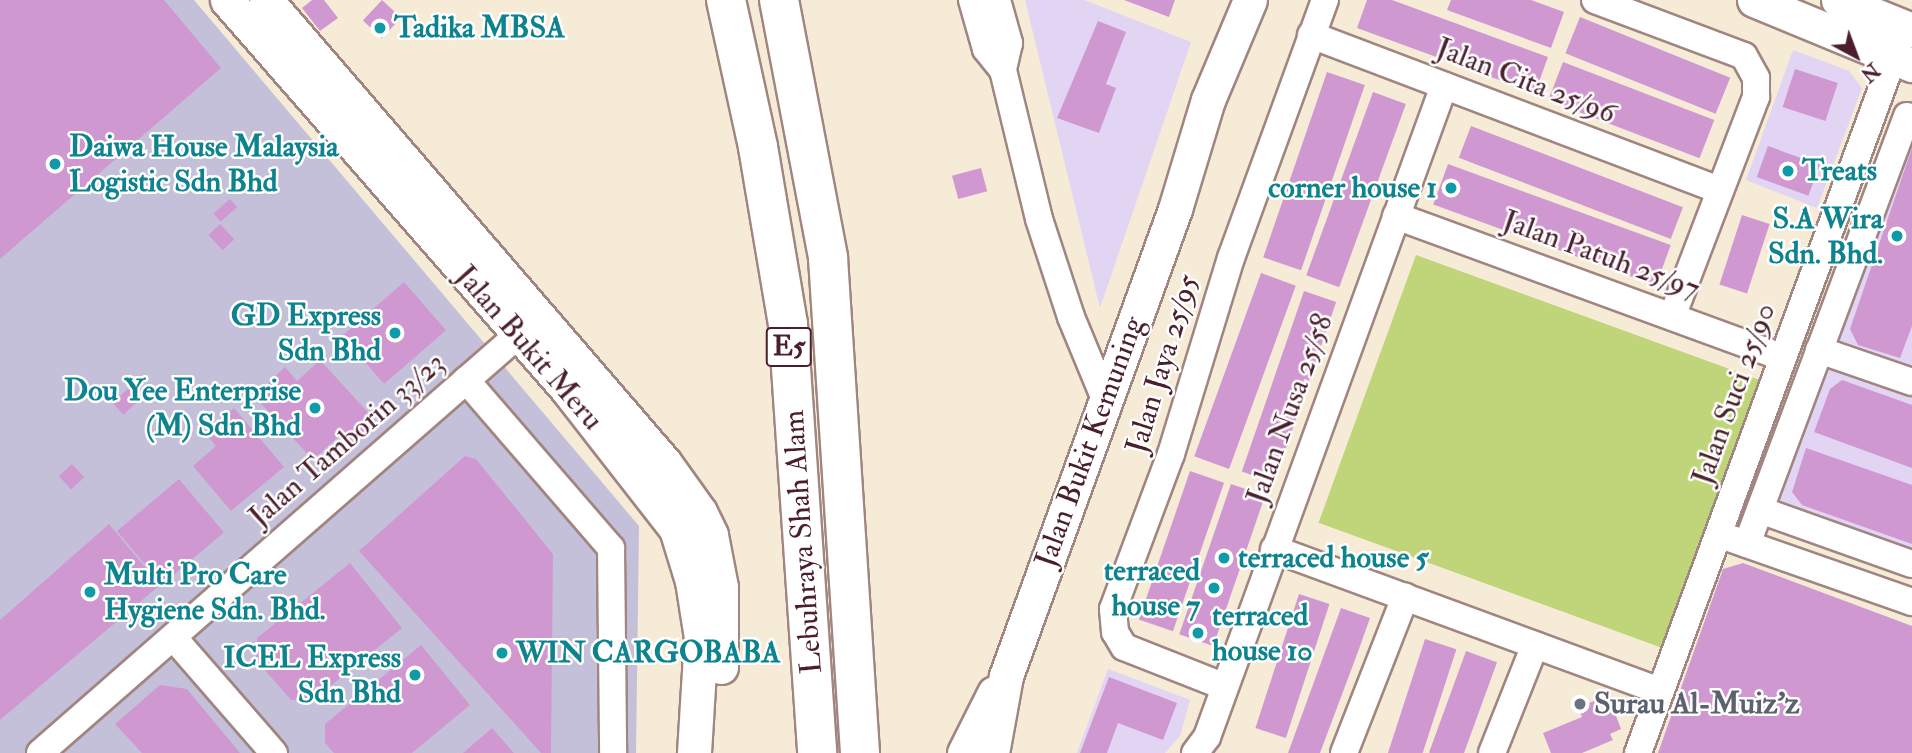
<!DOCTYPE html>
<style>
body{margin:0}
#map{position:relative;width:1912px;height:753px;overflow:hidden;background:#f5ebd6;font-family:"IM FELL Double Pica",serif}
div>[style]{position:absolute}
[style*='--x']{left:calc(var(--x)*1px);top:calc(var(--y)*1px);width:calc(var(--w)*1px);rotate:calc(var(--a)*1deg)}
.built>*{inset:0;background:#e2d4f3}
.industrial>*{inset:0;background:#c5c0da}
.green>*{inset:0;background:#c0d579;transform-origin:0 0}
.building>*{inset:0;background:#d098d1;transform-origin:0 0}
.roads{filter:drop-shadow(2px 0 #a08580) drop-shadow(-2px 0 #a08580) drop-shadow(0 2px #a08580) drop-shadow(0 -2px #a08580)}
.minor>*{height:26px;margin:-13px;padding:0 13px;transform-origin:13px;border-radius:13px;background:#fff}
.major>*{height:33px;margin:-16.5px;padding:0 16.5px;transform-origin:16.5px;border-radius:16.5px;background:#fff}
.highway>*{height:38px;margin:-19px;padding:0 19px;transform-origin:19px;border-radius:19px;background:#fff}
.dots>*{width:19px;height:19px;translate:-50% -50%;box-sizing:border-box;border:4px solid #fff;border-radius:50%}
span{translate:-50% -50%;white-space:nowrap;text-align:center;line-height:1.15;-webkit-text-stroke:5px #fff;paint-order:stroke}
.shield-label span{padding:2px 5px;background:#fff;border:2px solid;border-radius:5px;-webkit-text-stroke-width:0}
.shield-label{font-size:28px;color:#4a1f2b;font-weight:700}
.culture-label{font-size:30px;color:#0d838f;font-weight:700}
.left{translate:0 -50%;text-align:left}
.right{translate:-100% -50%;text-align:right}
.street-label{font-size:30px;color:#4a1f2b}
.worship-label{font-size:30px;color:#5b616d;font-weight:700}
.north{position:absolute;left:1821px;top:21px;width:70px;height:70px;-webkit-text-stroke:5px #fff;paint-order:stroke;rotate:139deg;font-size:19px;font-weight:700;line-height:28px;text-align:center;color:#4a1f2b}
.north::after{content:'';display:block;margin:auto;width:24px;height:32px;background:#4a1f2b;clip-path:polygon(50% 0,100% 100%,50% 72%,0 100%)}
</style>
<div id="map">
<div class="built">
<div style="clip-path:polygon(1025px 0,1084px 0,1191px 42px,1100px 308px)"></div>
<div style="clip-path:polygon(1793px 50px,1849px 71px,1862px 88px,1817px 208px,1746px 180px)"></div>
<div style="clip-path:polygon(1912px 124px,1912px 557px,1768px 506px)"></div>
<div style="clip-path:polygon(1108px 669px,1190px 700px,1180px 736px,1165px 753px,1077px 753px)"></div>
</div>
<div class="industrial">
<div style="clip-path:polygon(0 0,194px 0,639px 526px,636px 753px,0 753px)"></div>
</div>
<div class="green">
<div style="left:1416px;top:255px;width:368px;height:285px;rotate:20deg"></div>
</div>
<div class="building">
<div style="clip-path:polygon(0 0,164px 0,221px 68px,0 259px)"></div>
<div style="clip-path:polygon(312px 0,324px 0,338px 18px,320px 31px,302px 8px)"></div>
<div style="left:382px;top:0;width:26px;height:28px;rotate:43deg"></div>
<div style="clip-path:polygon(1124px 0,1175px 0,1169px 17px)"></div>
<div style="clip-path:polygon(1367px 0,1392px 0,1548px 57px,1535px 93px,1357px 28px)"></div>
<div style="clip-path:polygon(1451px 0,1531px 0,1564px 12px,1551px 48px,1447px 10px)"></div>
<div style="left:1580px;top:17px;width:162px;height:39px;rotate:22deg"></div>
<div style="clip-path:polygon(1098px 21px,1126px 32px,1106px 84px,1116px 88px,1099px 133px,1057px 118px)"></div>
<div style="left:1563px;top:62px;width:162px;height:41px;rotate:21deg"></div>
<div style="left:1795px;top:69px;width:45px;height:40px;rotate:18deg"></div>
<div style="left:1327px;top:72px;width:40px;height:196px;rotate:19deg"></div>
<div style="left:1373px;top:92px;width:35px;height:195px;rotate:20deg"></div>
<div style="left:1471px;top:126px;width:227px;height:34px;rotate:21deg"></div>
<div style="left:1768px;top:146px;width:55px;height:33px;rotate:20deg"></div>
<div style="clip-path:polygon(1912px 148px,1912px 326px,1900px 358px,1858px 345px,1850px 329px)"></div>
<div style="left:1448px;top:164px;width:237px;height:43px;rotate:20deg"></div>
<div style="left:981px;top:168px;width:24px;height:30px;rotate:75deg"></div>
<div style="left:230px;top:199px;width:11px;height:22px;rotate:49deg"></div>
<div style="left:1742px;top:215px;width:29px;height:73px;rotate:18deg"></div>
<div style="left:220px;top:224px;width:21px;height:16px;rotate:47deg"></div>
<div style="left:1261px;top:273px;width:37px;height:195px;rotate:20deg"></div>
<div style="left:404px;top:282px;width:64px;height:82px;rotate:49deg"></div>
<div style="left:1304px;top:291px;width:34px;height:191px;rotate:19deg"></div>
<div style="clip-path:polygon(320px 360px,376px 421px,350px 445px,340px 435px,313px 460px,254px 396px,285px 367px,297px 381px)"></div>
<div style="clip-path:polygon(1842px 380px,1912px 405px,1912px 468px,1814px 432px,1830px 389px)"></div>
<div style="left:133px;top:384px;width:16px;height:28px;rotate:47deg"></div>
<div style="clip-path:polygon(234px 408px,284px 467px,231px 511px,193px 466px,216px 446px,205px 433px)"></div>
<div style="clip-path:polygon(1806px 448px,1912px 485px,1912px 544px,1802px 505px,1792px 492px)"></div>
<div style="clip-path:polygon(465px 456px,476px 459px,553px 554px,551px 753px,541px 753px,359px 551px)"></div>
<div style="left:72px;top:464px;width:18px;height:18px;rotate:47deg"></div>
<div style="left:1190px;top:471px;width:36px;height:157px;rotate:19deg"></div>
<div style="left:179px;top:479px;width:70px;height:81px;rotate:50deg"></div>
<div style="left:1231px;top:484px;width:36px;height:159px;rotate:19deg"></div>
<div style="clip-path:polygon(109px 524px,160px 585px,0 720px,0 620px)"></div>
<div style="clip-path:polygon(350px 563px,402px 628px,312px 701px,291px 700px,256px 660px,257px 638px)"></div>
<div style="clip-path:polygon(1743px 563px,1912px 626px,1912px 753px,1658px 753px,1723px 569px)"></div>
<div style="left:1299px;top:594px;width:32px;height:141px;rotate:18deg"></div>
<div style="clip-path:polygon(1341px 608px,1370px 618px,1359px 649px,1320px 753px,1288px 753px)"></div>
<div style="left:1425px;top:639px;width:33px;height:120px;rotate:18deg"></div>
<div style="clip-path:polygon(421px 645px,470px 705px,412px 753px,334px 753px,325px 743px,325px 724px)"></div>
<div style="left:1466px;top:651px;width:33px;height:108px;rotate:20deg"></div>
<div style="clip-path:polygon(1109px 677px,1177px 703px,1163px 740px,1118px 723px,1107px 753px,1080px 753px)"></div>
<div style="clip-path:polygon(160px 685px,187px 689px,240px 753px,142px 753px,115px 724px)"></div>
<div style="clip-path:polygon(1597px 700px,1601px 710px,1612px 705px,1621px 729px,1610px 734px,1613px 740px,1582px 753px,1551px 753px,1543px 733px,1582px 717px,1578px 707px)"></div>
<div style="clip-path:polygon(492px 728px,514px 753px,463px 753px)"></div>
</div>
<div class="roads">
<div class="minor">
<div style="--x:972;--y:0;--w:51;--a:74.1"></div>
<div style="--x:986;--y:49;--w:27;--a:51"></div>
<div style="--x:1003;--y:70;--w:153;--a:76.4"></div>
<div style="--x:1039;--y:219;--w:103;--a:71.9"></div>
<div style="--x:1071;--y:317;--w:89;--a:67.5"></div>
<div style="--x:997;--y:0;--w:45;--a:74.4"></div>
<div style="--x:1009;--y:43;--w:28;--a:103"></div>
<div style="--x:1595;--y:0;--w:159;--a:20.6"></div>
<div style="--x:1744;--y:56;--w:25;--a:61"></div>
<div style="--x:1756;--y:78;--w:19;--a:90"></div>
<div style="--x:1756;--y:97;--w:235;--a:110.9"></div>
<div style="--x:1311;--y:35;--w:436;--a:20.8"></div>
<div style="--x:1396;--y:216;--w:412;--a:20.1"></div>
<div style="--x:1819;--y:350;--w:98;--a:19"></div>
<div style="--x:466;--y:380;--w:222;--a:49.2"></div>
<div style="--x:611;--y:548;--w:205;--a:89.4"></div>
<div style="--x:1760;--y:510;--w:161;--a:19.6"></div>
<div style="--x:1732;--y:539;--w:191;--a:19.3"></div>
<div style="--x:1747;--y:544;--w:457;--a:-69.5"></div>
<div style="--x:1274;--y:549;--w:411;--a:20.2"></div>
<div style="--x:173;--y:637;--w:154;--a:49"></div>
<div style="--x:1223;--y:686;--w:106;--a:-158.5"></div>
<div style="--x:1124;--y:647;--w:17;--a:-121"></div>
<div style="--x:1115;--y:632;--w:23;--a:-95"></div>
<div style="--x:1113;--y:609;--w:165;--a:-69.5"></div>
<div style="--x:1171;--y:454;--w:205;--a:-73"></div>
<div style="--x:1231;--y:258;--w:275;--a:-70"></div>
<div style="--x:40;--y:753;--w:656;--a:-41.17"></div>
<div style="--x:1195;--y:753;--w:20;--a:-53"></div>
<div style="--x:1207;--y:737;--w:693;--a:-70"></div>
<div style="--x:1344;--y:753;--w:168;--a:-68.6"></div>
<div style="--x:1492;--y:753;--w:116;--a:-68.3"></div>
<div style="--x:1638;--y:753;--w:740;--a:-69.85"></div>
</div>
<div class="major">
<div style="--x:227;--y:0;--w:517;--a:48.85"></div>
<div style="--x:567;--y:389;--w:177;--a:52.1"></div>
<div style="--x:676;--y:529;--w:54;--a:72.9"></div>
<div style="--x:692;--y:581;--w:58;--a:81"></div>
<div style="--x:701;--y:638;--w:115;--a:93.5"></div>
<div style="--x:266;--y:0;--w:611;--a:49.25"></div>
<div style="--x:665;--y:463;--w:60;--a:54.5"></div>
<div style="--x:700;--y:512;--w:25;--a:64"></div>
<div style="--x:711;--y:535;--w:53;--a:79.1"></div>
<div style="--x:721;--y:587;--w:80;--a:90"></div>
<div style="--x:1754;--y:0;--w:171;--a:22.4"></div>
<div style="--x:1838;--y:0;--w:80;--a:22.1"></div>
<div style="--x:964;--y:753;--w:67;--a:-63.4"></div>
<div style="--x:992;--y:753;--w:78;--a:-79.7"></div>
<div style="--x:1006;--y:676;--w:497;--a:-70.1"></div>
<div style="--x:1175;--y:209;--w:114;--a:-73.2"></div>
<div style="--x:1208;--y:100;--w:108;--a:-67.2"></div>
</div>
<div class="highway">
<div style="--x:726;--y:0;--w:150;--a:77.7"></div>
<div style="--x:758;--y:147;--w:180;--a:80.4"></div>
<div style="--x:788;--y:324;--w:430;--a:86.1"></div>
<div style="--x:779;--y:0;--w:263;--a:79.2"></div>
<div style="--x:828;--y:258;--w:496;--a:86.3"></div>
</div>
</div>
<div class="dots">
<div style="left:380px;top:28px;background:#0f9aa8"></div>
<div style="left:55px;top:164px;background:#0f9aa8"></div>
<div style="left:1788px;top:171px;background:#0f9aa8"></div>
<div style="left:1451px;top:188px;background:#0f9aa8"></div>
<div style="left:1897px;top:236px;background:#0f9aa8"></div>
<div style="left:395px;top:333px;background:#0f9aa8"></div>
<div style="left:315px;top:408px;background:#0f9aa8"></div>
<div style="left:1224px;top:558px;background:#0f9aa8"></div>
<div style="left:1214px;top:588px;background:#0f9aa8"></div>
<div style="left:90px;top:592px;background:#0f9aa8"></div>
<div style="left:1198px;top:633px;background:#0f9aa8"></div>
<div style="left:502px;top:653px;background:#0f9aa8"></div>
<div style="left:415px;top:675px;background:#0f9aa8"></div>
<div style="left:1580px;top:704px;background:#6b7280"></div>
</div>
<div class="shield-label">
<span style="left:789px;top:347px">E5</span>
</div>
<div class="culture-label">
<span class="left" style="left:394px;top:28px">Tadika MBSA</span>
<span class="left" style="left:69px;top:164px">Daiwa House Malaysia<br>Logistic Sdn Bhd</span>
<span class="left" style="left:1802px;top:171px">Treats</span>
<span class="right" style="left:1437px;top:188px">corner house 1</span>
<span class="right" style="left:1883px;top:236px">S.A Wira<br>Sdn. Bhd.</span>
<span class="right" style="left:381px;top:333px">GD Express<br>Sdn Bhd</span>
<span class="right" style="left:301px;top:408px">Dou Yee Enterprise<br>(M) Sdn Bhd</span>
<span class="left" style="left:1238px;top:558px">terraced house 5</span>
<span class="right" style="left:1200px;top:588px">terraced<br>house 7</span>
<span class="left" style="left:104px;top:592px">Multi Pro Care<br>Hygiene Sdn. Bhd.</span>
<span class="left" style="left:1212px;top:633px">terraced<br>house 10</span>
<span class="left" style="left:516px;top:653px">WIN CARGOBABA</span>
<span class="right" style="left:401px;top:675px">ICEL Express<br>Sdn Bhd</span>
</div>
<div class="street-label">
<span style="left:1526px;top:81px;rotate:21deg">Jalan Cita 25/96</span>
<span style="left:1601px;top:255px;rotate:20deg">Jalan Patuh 25/97</span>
<span style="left:529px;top:348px;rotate:49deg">Jalan Bukit Meru</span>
<span style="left:1163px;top:364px;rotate:-73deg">Jalan Jaya 25/95</span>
<span style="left:1734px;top:394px;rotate:-70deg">Jalan Suci 25/90</span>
<span style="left:1290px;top:409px;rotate:-70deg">Jalan Nusa 25/58</span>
<span style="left:347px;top:440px;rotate:-41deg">Jalan Tamborin 33/23</span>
<span style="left:1090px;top:442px;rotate:-70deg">Jalan Bukit Kemuning</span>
<span style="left:803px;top:542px;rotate:-94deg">Lebuhraya Shah Alam</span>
</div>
<div class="worship-label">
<span class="left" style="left:1594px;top:704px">Surau Al-Muiz'z</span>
</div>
<div class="north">N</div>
</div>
